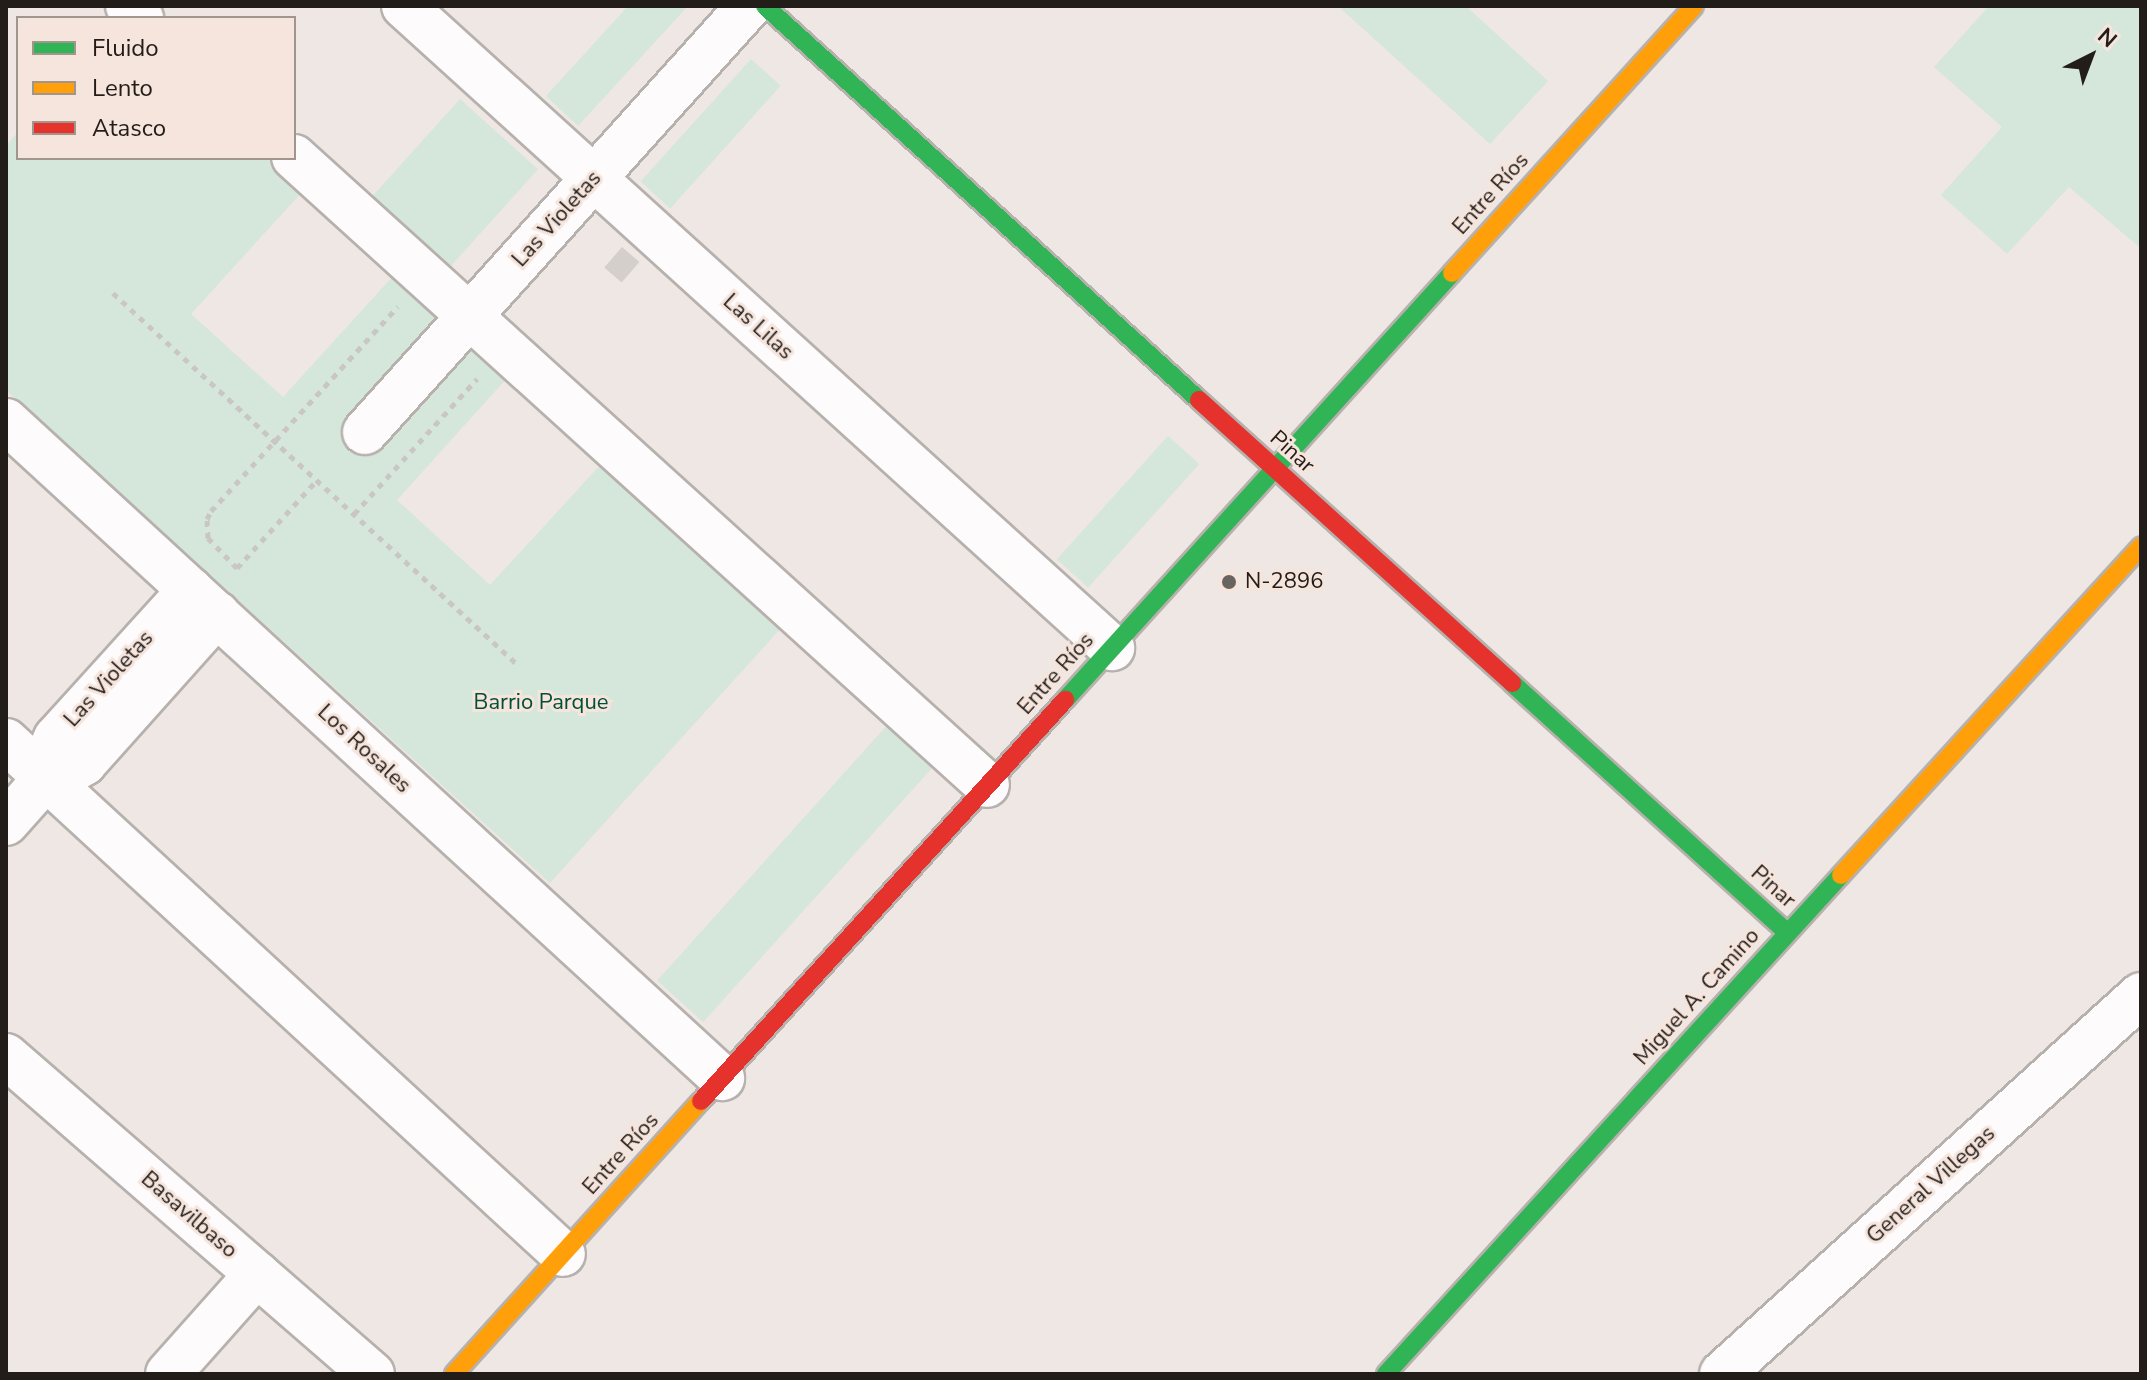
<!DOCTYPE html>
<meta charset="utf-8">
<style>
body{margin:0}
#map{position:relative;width:2147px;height:1380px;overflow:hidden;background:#efe7e3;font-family:"Nunito Sans",sans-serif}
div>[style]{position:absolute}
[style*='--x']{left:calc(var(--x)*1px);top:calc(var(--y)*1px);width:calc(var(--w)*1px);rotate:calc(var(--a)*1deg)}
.green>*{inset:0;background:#d5e6da;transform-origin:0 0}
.building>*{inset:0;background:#d5cfcb;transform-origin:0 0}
.path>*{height:5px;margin-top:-2.5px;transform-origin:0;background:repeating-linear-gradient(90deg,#c9c6c4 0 6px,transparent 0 12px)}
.roads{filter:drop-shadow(2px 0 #b7b1ae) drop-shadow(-2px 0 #b7b1ae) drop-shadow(0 2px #b7b1ae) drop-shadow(0 -2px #b7b1ae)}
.street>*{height:44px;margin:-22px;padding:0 22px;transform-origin:22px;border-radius:22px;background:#fdfbfb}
.fast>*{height:18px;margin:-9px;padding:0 9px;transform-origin:9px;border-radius:9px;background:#30b455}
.slow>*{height:18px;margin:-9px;padding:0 9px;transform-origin:9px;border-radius:9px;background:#ff9f0a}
.jam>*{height:18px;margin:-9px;padding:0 9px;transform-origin:9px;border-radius:9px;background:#e5322d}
.dots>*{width:22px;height:22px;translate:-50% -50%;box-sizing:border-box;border:4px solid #f5e5dd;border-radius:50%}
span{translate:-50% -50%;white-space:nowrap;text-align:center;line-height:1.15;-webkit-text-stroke:6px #f5e5dd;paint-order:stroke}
.street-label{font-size:22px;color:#231d1a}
.poi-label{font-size:22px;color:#231d1a}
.left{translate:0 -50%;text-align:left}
.park-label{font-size:22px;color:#004f37}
.frame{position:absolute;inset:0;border:8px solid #231d1a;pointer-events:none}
.legend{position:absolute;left:16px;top:16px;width:280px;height:144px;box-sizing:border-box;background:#f5e5dd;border:2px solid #a1958f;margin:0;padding:10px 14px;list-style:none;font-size:24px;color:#231d1a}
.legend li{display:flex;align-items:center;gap:16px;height:40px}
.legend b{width:40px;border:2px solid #a1958f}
.north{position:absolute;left:2051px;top:16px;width:80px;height:80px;-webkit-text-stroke:6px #f5e5dd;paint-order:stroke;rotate:42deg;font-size:22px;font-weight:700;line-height:32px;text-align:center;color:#231d1a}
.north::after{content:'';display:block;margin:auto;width:28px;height:36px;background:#231d1a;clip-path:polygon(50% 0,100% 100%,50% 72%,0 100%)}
</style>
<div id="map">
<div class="green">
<div style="clip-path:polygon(628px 6px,688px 6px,578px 126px,546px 96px)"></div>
<div style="clip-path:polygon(1338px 6px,1466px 6px,1548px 81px,1490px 144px)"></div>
<div style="clip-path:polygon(1989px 6px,2141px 6px,2141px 243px,2138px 246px,2069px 187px,2007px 254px,1941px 195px,2002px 127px,1934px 67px)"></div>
<div style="left:751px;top:59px;width:40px;height:165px;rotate:42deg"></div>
<div style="left:460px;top:99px;width:105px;height:132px;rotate:42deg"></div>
<div style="clip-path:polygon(18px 132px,18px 158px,267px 158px,303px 191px,191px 314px,283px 397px,395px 274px,508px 377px,397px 500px,490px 585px,603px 462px,783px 626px,550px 883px,6px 390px,6px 146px)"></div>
<div style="left:1168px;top:436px;width:42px;height:166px;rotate:42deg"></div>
<div style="left:890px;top:722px;width:62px;height:348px;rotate:42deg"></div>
</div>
<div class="building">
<div style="left:622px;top:247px;width:23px;height:27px;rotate:41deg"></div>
</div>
<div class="path">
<div style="--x:113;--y:293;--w:550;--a:42.57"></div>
<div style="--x:354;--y:514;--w:183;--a:-47.7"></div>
<div style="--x:237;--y:568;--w:42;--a:-134"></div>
<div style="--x:208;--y:538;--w:19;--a:-93"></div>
<div style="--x:207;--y:519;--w:9;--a:-63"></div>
<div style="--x:211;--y:511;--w:277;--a:-47.6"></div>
<div style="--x:237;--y:568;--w:119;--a:-47.7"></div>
</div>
<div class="roads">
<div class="street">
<div style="--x:128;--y:6;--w:18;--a:43"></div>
<div style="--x:404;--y:6;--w:956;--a:42.2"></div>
<div style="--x:294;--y:157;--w:935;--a:42.18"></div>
<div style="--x:6;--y:421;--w:972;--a:42.54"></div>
<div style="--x:365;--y:432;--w:574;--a:-47.97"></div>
<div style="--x:6;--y:741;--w:757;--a:42.65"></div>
<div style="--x:46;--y:778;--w:20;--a:-87"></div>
<div style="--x:47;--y:758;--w:22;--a:-66"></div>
<div style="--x:56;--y:738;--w:200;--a:-47.8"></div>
<div style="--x:6;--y:823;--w:60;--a:-48.4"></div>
<div style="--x:46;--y:778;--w:22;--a:-13"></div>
<div style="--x:67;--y:773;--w:20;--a:-30"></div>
<div style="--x:84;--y:763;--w:200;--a:-48.2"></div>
<div style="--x:6;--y:1056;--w:485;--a:41"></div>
<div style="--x:168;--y:1374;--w:134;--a:-48.3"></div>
<div style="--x:1722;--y:1374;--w:565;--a:-42.13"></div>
</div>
<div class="fast">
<div style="--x:765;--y:6;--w:586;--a:42.23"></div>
<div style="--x:1512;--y:683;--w:372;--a:42.2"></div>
<div style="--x:1065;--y:700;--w:576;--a:-47.81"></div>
<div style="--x:1386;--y:1374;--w:675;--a:-47.64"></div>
</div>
<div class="slow">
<div style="--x:1452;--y:273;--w:360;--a:-47.8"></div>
<div style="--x:1841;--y:875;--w:445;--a:-47.6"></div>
<div style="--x:454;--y:1374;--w:368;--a:-47.9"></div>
</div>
<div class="jam">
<div style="--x:1199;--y:400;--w:422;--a:42.1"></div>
<div style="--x:701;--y:1101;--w:542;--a:-47.77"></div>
</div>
</div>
<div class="dots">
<div style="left:1229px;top:582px;background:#6a6460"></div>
</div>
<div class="street-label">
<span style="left:1491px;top:194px;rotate:-48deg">Entre Ríos</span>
<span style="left:557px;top:219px;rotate:-48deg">Las Violetas</span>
<span style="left:758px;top:327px;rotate:42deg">Las Lilas</span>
<span style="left:1292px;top:452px;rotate:42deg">Pinar</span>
<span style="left:1056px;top:674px;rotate:-48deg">Entre Ríos</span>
<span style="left:109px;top:679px;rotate:-48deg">Las Violetas</span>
<span style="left:364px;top:749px;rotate:43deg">Los Rosales</span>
<span style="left:1773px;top:887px;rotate:42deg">Pinar</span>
<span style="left:1697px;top:997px;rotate:-48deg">Miguel A. Camino</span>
<span style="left:621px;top:1154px;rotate:-48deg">Entre Ríos</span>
<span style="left:1931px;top:1185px;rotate:-42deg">General Villegas</span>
<span style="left:189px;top:1215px;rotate:41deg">Basavilbaso</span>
</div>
<div class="poi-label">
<span class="left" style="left:1245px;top:582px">N-2896</span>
</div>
<div class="park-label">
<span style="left:541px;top:703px">Barrio Parque</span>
</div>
<div class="frame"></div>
<ul class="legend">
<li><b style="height:10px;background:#30b455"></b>Fluido</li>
<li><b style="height:10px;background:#ff9f0a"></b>Lento</li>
<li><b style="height:10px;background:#e5322d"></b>Atasco</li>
</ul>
<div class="north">N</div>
</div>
